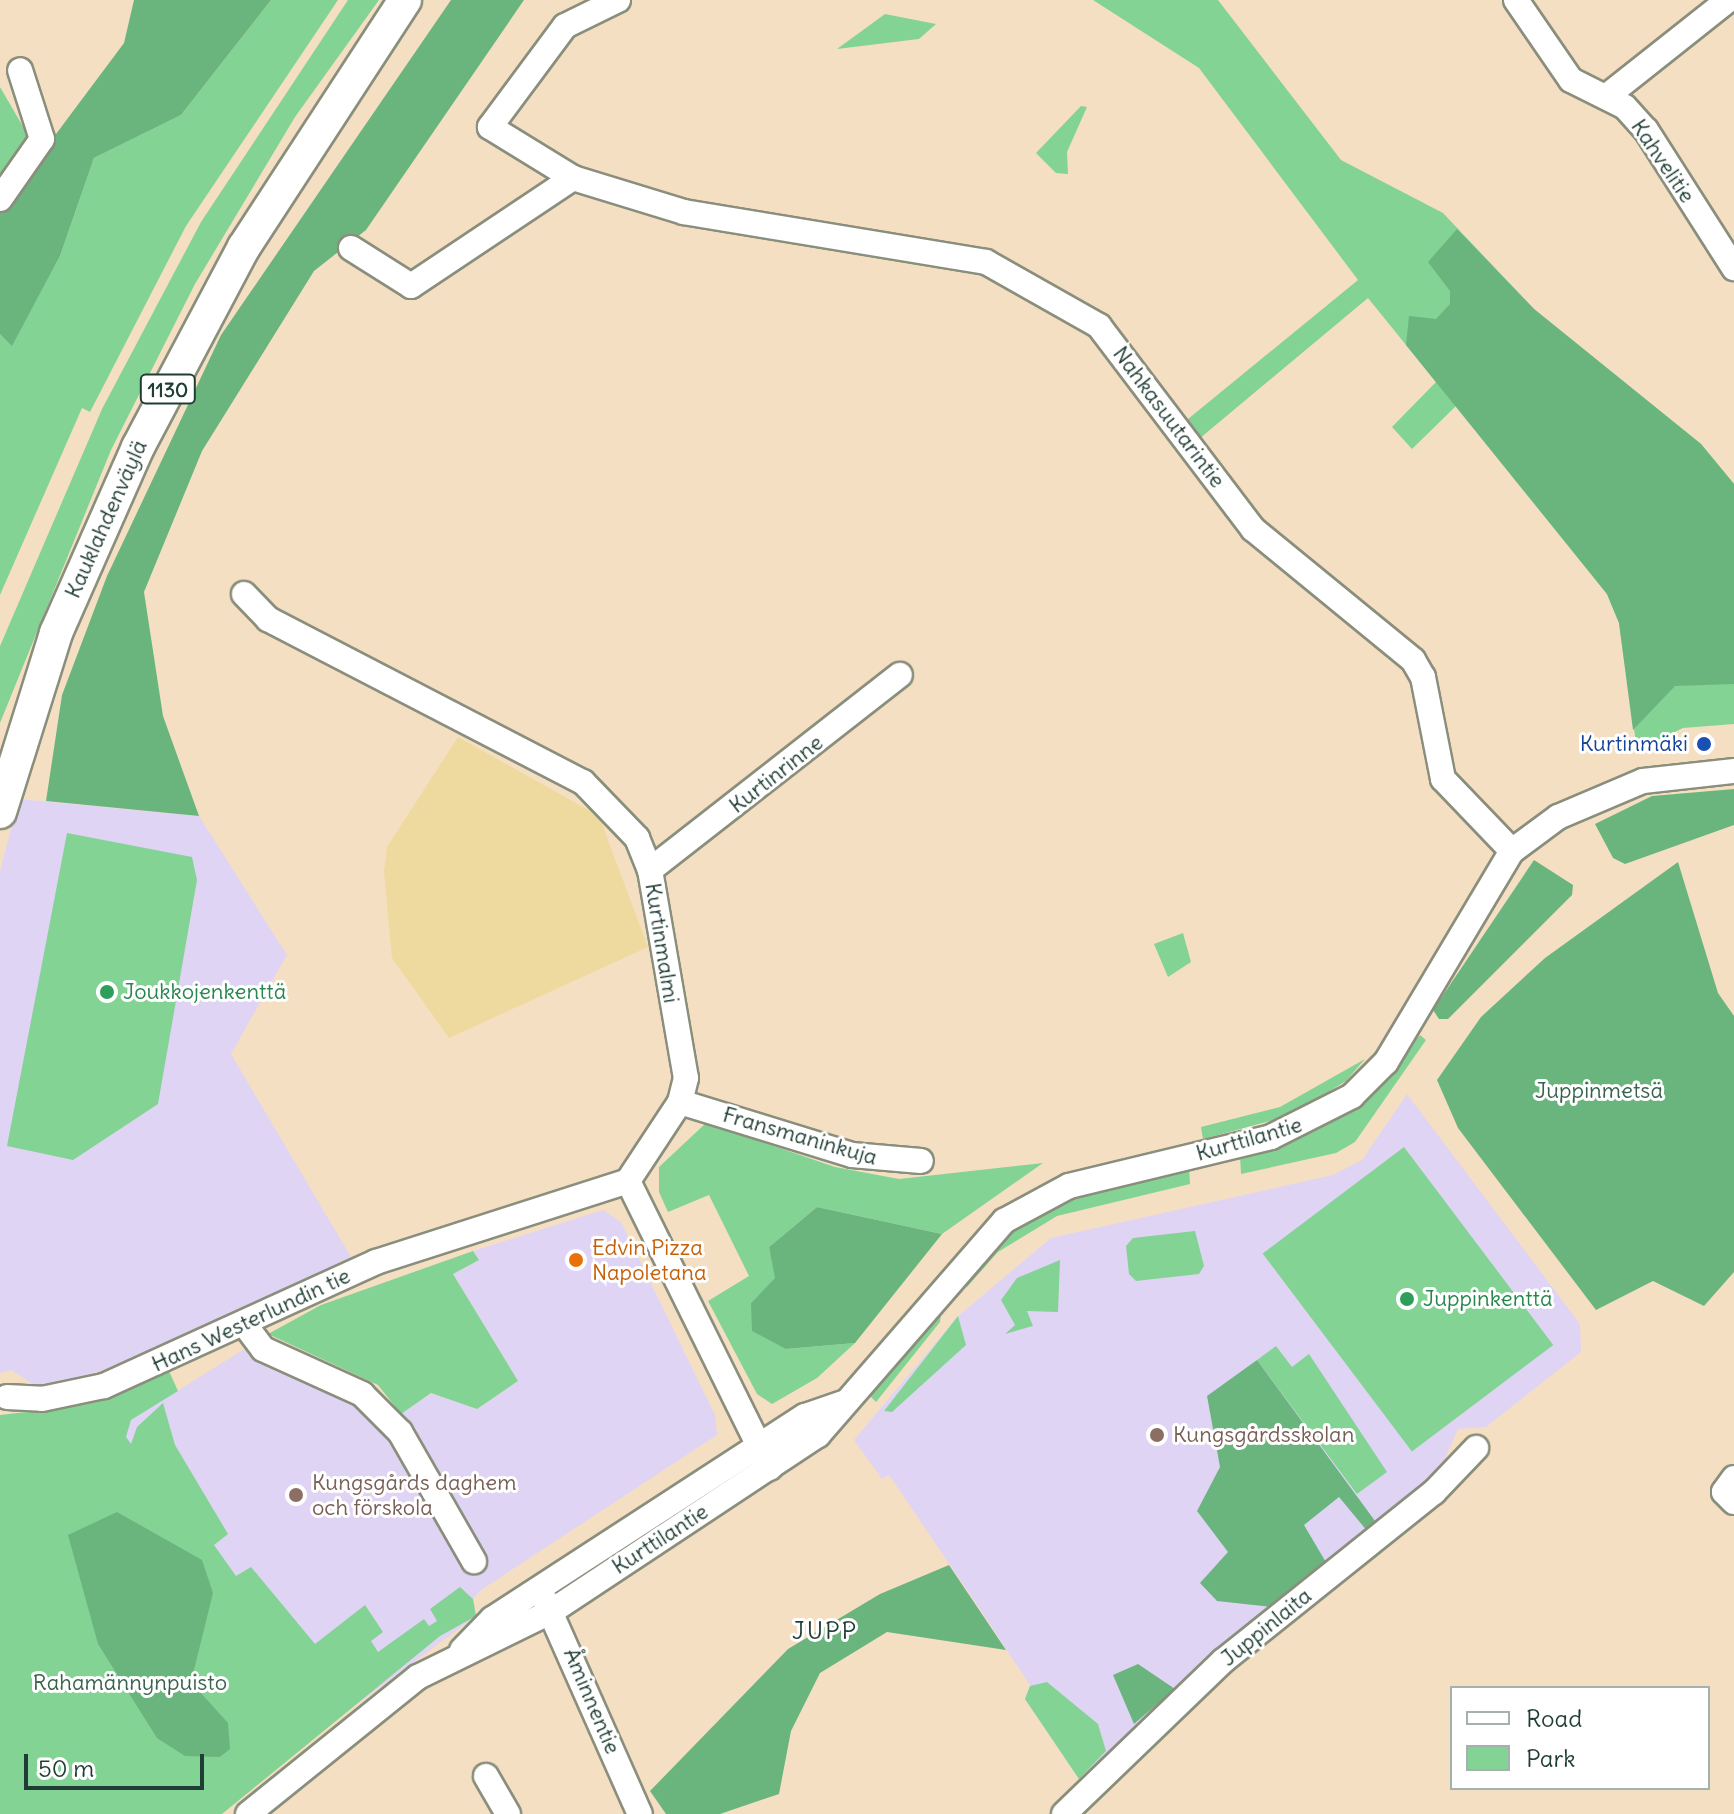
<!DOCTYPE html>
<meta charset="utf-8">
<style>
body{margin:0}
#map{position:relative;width:1734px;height:1814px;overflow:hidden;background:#f5dfc3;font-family:Delius,sans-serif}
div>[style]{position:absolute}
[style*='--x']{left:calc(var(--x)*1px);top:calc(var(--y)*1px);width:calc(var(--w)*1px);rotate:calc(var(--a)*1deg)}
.built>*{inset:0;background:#e0d4f4}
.green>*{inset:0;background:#83d394;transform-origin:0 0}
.forest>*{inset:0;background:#6ab57e}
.sand>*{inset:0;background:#eeda9e}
.roads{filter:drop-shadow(2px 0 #8a8e7c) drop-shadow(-2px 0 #8a8e7c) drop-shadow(0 2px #8a8e7c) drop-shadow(0 -2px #8a8e7c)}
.minor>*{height:24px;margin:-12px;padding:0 12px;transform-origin:12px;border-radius:12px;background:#fff}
.major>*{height:32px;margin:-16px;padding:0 16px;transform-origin:16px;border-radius:16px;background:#fff}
.dots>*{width:22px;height:22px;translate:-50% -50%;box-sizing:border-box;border:4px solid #fff;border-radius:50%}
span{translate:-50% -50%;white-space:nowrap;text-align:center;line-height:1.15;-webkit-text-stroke:6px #fff;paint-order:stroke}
.shield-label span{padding:2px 6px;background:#fff;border:2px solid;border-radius:6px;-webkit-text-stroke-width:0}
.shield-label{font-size:20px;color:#1f3d34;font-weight:700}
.street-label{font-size:22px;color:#1f3d34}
.transit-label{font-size:22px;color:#164399}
.right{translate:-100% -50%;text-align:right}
.leisure-label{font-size:22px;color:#27864d}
.left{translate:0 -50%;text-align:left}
.park-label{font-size:22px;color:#38624c}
.food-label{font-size:22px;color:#c56008}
.education-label{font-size:22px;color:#785e54}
.neighbourhood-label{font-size:24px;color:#1f3d34;letter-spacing:2px}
.legend{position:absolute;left:1450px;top:1686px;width:260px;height:104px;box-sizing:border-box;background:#fff;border:2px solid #a5b1ae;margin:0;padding:10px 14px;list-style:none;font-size:24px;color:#1f3d34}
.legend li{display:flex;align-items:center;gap:16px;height:40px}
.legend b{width:40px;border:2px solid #a5b1ae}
.scale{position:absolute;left:24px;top:1754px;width:180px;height:36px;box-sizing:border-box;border:4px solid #1f3d34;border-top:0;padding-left:10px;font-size:24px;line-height:28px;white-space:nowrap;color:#1f3d34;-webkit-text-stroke:6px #fff;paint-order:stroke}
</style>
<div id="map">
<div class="built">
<div style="clip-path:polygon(19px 799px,199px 816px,287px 955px,231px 1054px,351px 1257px,180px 1345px,41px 1390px,12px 1370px,0 1373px,0 871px)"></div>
<div style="clip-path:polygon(1407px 1094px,1580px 1324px,1581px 1352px,1486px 1427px,1458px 1429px,1436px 1479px,1222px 1646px,1079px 1779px,1025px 1699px,1030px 1685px,973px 1599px,889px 1475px,882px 1479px,854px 1440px,958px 1316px,1051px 1238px,1333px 1175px,1362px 1160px)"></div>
<div style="clip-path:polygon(603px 1210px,621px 1222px,715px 1415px,717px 1435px,481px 1590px,473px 1599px,476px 1616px,317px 1734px,125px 1437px,131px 1420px,246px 1348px,256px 1359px,357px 1402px,385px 1430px,463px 1565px,401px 1414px,431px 1393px,477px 1409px,518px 1381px,453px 1274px,479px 1260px,473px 1251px)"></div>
</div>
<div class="green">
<div style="clip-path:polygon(271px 0,338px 0,186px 226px,90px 412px,82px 408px,0 595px,0 334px,12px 345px,60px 256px,94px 158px,181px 115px)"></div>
<div style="clip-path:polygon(348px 0,379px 0,295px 117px,195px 284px,111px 450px,0 723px,0 646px,102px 409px,201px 222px)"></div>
<div style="clip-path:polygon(1093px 0,1218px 0,1341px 160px,1443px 213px,1534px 309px,1701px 444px,1734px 484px,1734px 724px,1683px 728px,1637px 750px,1619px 623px,1607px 594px,1456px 406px,1412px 449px,1392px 427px,1436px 382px,1368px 298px,1199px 439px,1188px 419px,1358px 280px,1199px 68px)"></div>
<div style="clip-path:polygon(885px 14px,936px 24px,919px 39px,837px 49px)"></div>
<div style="clip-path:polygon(0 87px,35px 147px,0 191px)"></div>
<div style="clip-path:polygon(1081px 106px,1087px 107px,1067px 152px,1068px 174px,1056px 173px,1036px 153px)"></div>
<div style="clip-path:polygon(67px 833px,192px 857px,197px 880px,158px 1104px,73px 1160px,7px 1146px)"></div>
<div style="clip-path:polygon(1183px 933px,1191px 962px,1168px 977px,1154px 944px)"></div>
<div style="clip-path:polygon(1420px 1035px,1426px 1040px,1355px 1142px,1336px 1153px,1241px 1174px,1240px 1156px,1295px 1140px,1367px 1095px)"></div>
<div style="clip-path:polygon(1365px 1059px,1346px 1081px,1289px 1116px,1203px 1139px,1201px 1127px,1280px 1107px)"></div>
<div style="clip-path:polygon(706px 1123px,835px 1167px,899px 1179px,1043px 1163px,942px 1234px,817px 1207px,769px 1247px,776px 1278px,751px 1303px,786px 1349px,855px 1343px,817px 1378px,772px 1404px,757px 1394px,708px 1301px,749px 1276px,709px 1195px,668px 1212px,659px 1192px,659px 1167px)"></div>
<div style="left:1404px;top:1147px;width:248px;height:177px;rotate:53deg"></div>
<div style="clip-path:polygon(1189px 1166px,1190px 1184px,1057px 1216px,998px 1252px,967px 1287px,960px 1280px,1013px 1227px,1065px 1197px)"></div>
<div style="clip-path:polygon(1195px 1231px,1204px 1266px,1199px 1274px,1136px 1281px,1129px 1274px,1126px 1246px,1133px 1238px)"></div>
<div style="clip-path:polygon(473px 1251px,479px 1260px,453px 1274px,518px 1381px,477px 1409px,431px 1393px,401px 1414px,378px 1385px,268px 1334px,321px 1305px)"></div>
<div style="clip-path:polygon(1060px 1260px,1058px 1312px,1027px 1311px,1033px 1326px,1005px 1334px,1015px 1325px,1001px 1300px,1017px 1278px)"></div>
<div style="clip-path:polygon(941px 1314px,940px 1322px,876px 1402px,869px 1395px,931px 1317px)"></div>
<div style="clip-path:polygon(958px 1316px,966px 1345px,892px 1412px,884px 1411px)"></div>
<div style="clip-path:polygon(1276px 1346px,1292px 1367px,1309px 1354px,1387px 1472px,1357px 1494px,1257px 1360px)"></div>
<div style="clip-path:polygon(169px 1371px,178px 1391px,131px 1420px,126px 1437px,131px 1444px,137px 1427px,163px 1403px,175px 1445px,228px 1534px,214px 1545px,236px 1576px,251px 1567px,315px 1644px,365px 1605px,383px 1632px,371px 1641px,378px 1652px,424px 1619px,429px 1626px,437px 1621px,430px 1609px,460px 1587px,473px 1599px,476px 1616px,440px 1636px,222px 1814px,0 1814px,0 1415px,43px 1410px)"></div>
<div style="clip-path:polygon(1047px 1682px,1098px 1724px,1106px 1751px,1079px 1779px,1025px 1699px,1030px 1686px)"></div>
</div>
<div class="forest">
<div style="clip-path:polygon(134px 0,271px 0,181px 115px,94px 158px,60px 256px,12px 346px,0 334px,0 209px,124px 43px)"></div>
<div style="clip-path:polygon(451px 0,524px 0,366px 230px,314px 271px,202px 451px,144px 592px,163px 716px,199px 816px,46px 801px,62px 695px,107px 576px,221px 335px)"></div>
<div style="clip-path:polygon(1457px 229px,1534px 309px,1701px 444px,1734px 484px,1734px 684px,1675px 686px,1633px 730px,1619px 623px,1607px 594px,1406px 345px,1409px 316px,1436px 319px,1450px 304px,1450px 291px,1428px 262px)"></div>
<div style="clip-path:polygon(1734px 789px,1734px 825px,1625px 864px,1613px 858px,1595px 824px,1652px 796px)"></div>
<div style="clip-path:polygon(1534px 860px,1573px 885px,1572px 895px,1448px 1019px,1439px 1019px,1433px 1010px)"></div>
<div style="clip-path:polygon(1678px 862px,1718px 993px,1734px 1016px,1734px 1272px,1704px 1306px,1653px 1281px,1596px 1310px,1458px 1128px,1437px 1080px,1481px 1017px,1545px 958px)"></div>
<div style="clip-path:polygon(817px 1207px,942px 1234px,855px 1343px,786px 1349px,752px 1331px,751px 1303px,775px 1278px,769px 1247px)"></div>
<div style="clip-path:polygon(1257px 1360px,1378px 1525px,1368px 1532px,1339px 1497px,1304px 1525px,1327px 1564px,1272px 1607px,1217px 1601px,1200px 1583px,1228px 1552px,1197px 1511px,1220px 1467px,1207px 1396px)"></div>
<div style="clip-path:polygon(117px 1512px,202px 1560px,213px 1593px,191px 1682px,228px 1723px,230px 1749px,220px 1757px,185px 1756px,157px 1738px,98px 1644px,68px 1535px)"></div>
<div style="clip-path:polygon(949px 1565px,1006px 1650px,887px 1632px,820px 1673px,791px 1731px,779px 1794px,720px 1814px,666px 1814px,650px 1791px,788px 1649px,880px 1594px)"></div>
<div style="clip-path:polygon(1138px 1664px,1175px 1689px,1134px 1724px,1113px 1675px)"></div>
</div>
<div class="sand">
<div style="clip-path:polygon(458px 737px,599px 816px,648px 947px,449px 1038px,392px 958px,384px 872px,387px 847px)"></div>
</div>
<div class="roads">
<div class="minor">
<div style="--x:618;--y:0;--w:59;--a:153.9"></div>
<div style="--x:565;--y:26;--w:126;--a:126.6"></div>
<div style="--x:490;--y:127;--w:97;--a:31.6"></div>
<div style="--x:573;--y:178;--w:116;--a:17"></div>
<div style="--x:684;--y:212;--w:306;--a:9.4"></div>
<div style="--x:986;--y:262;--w:130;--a:29.5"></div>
<div style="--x:1099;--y:326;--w:255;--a:52.8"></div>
<div style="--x:1253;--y:529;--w:207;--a:39.3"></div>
<div style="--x:1413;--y:660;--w:20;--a:60"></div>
<div style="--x:1423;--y:677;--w:104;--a:78.9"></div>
<div style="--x:1443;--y:779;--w:100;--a:46.2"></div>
<div style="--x:1516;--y:0;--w:97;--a:55.5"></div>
<div style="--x:1571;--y:80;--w:60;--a:26.6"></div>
<div style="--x:1625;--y:107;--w:31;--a:48"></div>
<div style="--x:1646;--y:130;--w:164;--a:57.5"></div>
<div style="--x:1607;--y:96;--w:154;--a:-38.4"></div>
<div style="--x:0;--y:199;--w:73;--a:-55"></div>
<div style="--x:42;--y:139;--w:72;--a:-107.7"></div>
<div style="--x:351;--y:248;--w:71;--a:32.3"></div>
<div style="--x:411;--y:286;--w:195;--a:-33.7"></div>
<div style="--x:244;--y:594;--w:35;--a:46"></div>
<div style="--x:268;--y:619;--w:355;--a:27.4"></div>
<div style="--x:583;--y:782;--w:78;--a:46"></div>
<div style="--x:637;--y:838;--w:35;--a:68"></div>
<div style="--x:650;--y:870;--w:211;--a:80.2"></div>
<div style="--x:686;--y:1078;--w:25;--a:104"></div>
<div style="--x:680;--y:1102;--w:95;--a:123.4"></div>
<div style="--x:628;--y:1181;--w:320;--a:63.7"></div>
<div style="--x:650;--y:870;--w:317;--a:-38"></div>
<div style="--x:680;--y:1102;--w:180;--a:17.1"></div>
<div style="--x:852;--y:1155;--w:69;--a:5"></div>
<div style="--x:245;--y:1325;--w:30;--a:53"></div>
<div style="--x:263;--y:1349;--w:109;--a:24.4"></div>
<div style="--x:362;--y:1394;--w:54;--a:45"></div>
<div style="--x:400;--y:1432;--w:149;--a:60.2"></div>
<div style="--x:7;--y:1397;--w:35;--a:3"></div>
<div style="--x:42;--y:1399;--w:63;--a:-11.8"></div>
<div style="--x:104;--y:1386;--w:299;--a:-24.5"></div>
<div style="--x:376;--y:1262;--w:265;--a:-17.8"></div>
<div style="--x:1734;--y:1478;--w:17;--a:126"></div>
<div style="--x:1724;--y:1492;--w:14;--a:45"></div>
<div style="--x:545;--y:1600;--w:234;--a:66.1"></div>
<div style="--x:462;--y:1650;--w:43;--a:-45.9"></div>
<div style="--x:492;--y:1619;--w:373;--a:-33"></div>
<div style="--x:805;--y:1416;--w:39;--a:-19"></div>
<div style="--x:486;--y:1776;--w:44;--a:59.9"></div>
<div style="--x:248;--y:1814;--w:218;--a:-38.9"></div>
<div style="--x:418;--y:1677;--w:149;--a:-26.2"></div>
<div style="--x:552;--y:1611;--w:319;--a:-33.5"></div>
<div style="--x:818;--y:1435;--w:284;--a:-49"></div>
<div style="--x:1004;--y:1221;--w:74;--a:-28.3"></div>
<div style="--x:1069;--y:1186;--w:208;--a:-13.6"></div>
<div style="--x:1271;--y:1137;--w:91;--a:-26.8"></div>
<div style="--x:1352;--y:1096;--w:48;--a:-45"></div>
<div style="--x:1386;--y:1062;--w:246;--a:-59.2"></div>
<div style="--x:1512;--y:851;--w:57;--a:-36.5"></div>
<div style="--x:1558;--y:817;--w:92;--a:-23"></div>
<div style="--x:1643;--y:781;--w:92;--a:-6.3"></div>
<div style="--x:1064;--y:1814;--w:221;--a:-43.9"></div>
<div style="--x:1223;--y:1661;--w:270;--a:-38.7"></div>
<div style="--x:1434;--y:1492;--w:61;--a:-46.3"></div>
</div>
<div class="major">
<div style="--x:0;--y:812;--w:188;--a:-72.6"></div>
<div style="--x:56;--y:633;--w:203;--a:-66.2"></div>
<div style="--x:138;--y:447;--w:226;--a:-62.1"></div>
<div style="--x:244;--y:247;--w:295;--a:-56.9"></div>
</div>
</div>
<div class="dots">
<div style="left:1704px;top:744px;background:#1a4fb4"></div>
<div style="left:107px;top:992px;background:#2e9e5b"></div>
<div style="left:576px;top:1260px;background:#e8710a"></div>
<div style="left:1407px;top:1299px;background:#2e9e5b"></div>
<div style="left:1157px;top:1435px;background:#8d6e63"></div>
<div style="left:296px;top:1495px;background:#8d6e63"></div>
</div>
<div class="shield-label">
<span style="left:168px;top:389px">1130</span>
</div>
<div class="street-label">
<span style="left:1663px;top:161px;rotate:56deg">Kahvelitie</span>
<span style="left:1169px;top:417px;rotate:53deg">Nahkasuutarintie</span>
<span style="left:106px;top:519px;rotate:-66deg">Kauklahdenväylä</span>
<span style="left:776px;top:774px;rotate:-38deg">Kurtinrinne</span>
<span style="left:662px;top:943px;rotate:81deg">Kurtinmalmi</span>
<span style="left:800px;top:1136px;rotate:16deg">Fransmaninkuja</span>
<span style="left:1249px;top:1139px;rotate:-16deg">Kurttilantie</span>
<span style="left:251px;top:1320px;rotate:-25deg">Hans Westerlundin tie</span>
<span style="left:660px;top:1539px;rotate:-33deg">Kurttilantie</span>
<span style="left:1266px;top:1627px;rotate:-39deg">Juppinlaita</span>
<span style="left:592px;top:1701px;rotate:67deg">Åminnentie</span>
</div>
<div class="transit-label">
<span class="right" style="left:1688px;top:744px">Kurtinmäki</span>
</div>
<div class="leisure-label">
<span class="left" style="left:123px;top:992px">Joukkojenkenttä</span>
<span class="left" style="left:1423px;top:1299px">Juppinkenttä</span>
</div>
<div class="park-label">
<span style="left:1599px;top:1091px">Juppinmetsä</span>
<span style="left:130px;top:1683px">Rahamännynpuisto</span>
</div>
<div class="food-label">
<span class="left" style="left:592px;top:1260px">Edvin Pizza<br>Napoletana</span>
</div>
<div class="education-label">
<span class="left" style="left:1173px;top:1435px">Kungsgårdsskolan</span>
<span class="left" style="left:312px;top:1495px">Kungsgårds daghem<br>och förskola</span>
</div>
<div class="neighbourhood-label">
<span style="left:825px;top:1631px">JUPP</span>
</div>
<ul class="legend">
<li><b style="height:10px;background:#fff"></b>Road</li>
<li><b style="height:22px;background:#83d394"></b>Park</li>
</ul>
<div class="scale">50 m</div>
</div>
